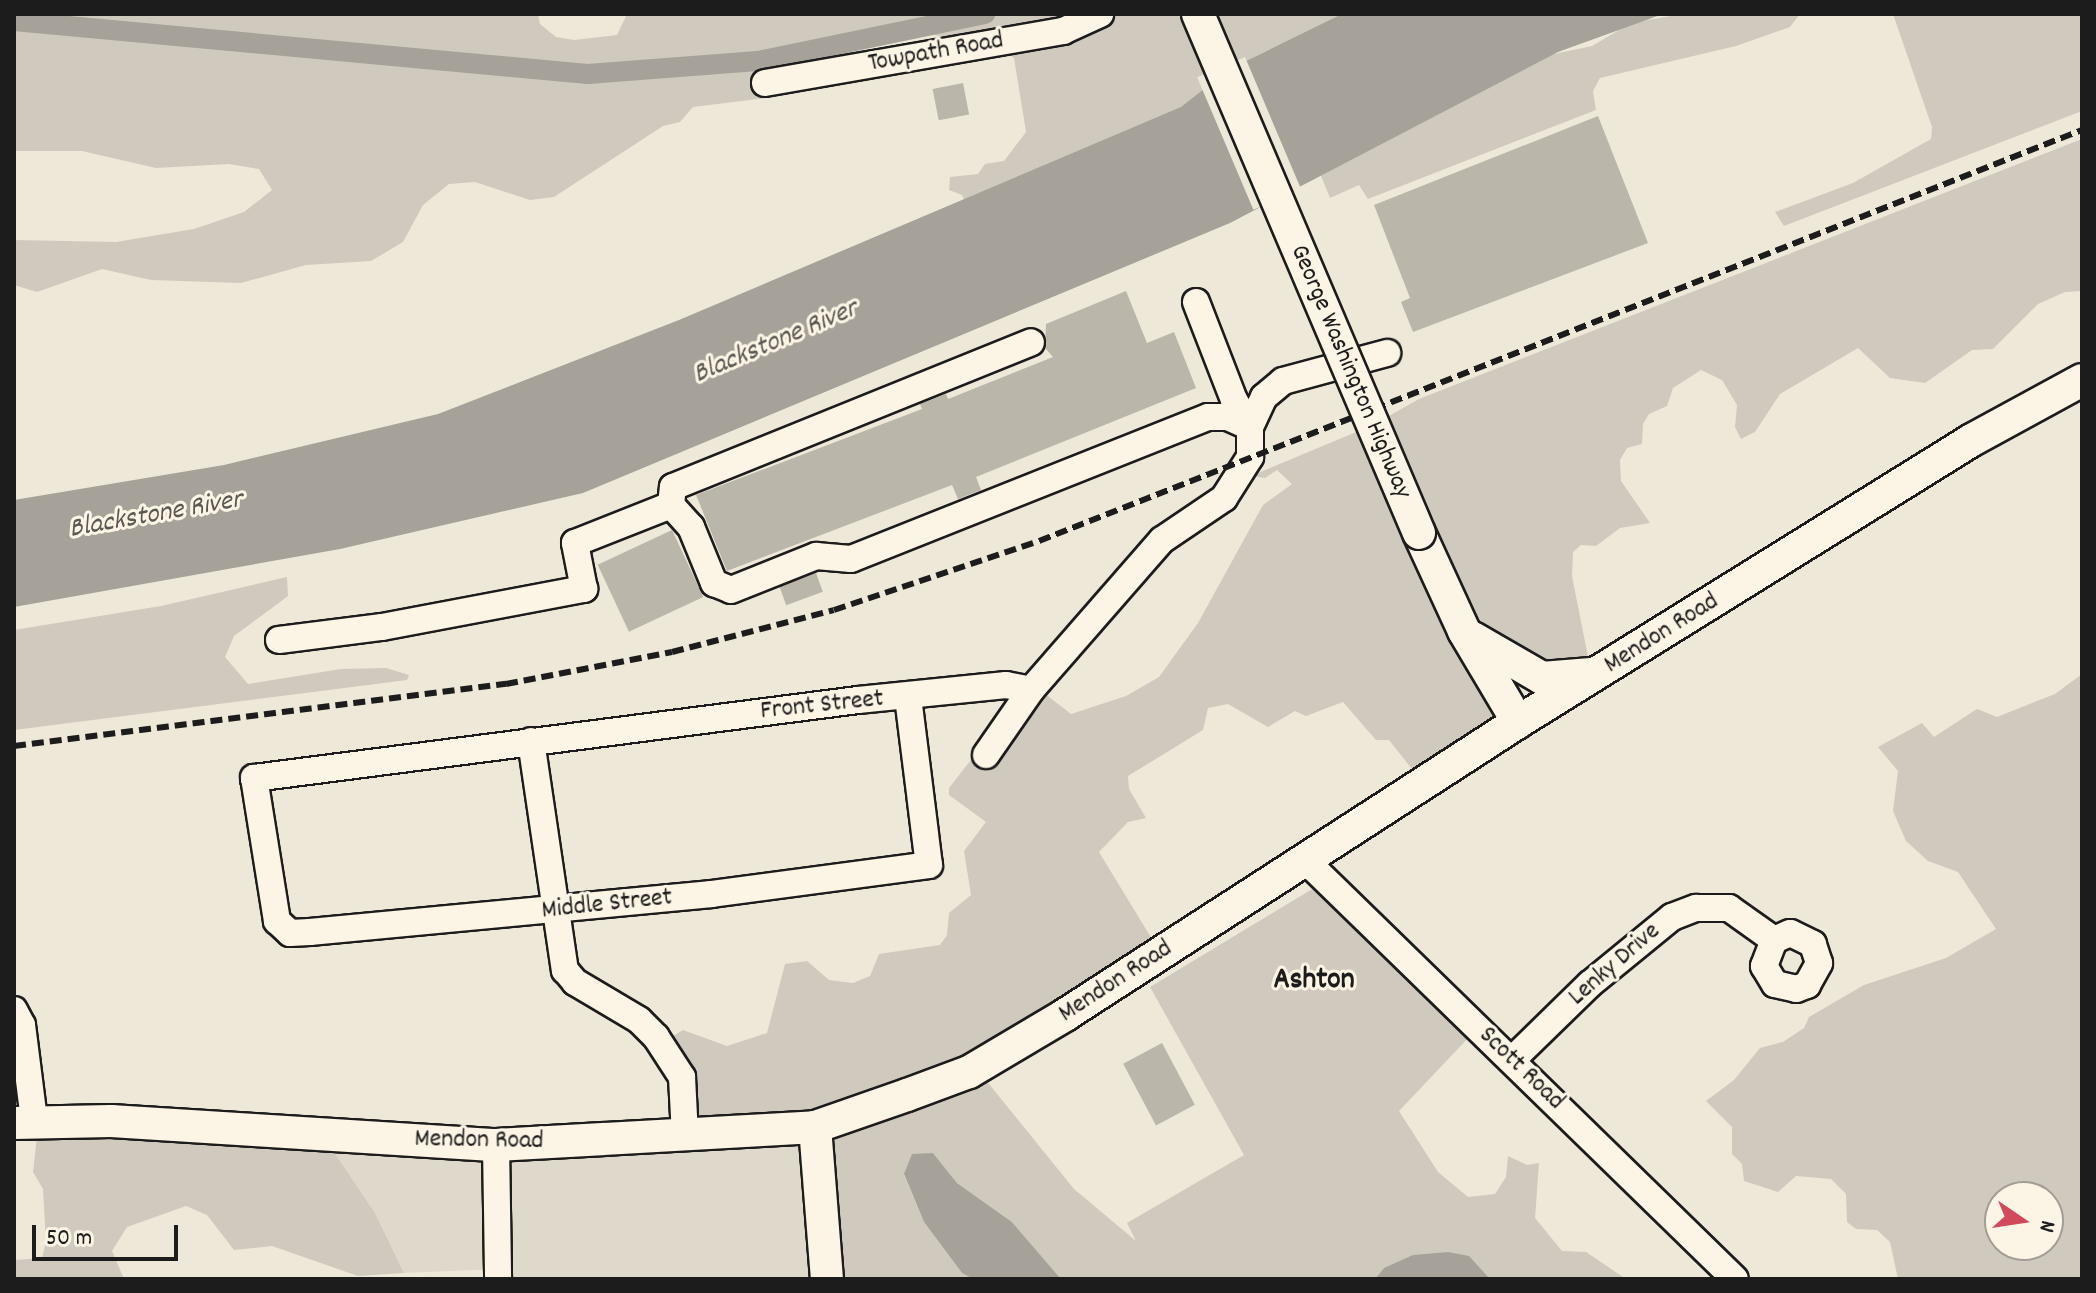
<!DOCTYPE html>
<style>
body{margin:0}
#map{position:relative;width:2096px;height:1293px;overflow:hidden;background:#eee8d9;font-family:Dekko,sans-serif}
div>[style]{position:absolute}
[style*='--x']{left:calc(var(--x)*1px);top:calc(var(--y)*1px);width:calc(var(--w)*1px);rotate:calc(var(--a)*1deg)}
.built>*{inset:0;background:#ded9cb}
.green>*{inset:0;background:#cfcabd}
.water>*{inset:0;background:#a7a299}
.pier>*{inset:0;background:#eee8d9;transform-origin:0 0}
.canal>*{height:20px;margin:-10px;padding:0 10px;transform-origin:10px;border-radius:10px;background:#a7a299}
.building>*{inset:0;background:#bab6aa;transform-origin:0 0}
.roads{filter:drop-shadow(2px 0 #1c1c1c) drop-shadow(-2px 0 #1c1c1c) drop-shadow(0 2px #1c1c1c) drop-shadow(0 -2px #1c1c1c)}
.minor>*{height:26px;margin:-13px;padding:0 13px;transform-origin:13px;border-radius:13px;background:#fcf5e5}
.major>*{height:32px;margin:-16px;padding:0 16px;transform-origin:16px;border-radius:16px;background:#fcf5e5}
.rail>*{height:6px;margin-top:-3px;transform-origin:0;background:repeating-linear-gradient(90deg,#1c1c1c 0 12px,transparent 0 18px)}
.bridges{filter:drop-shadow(2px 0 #1c1c1c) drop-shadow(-2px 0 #1c1c1c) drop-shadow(0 2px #1c1c1c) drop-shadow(0 -2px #1c1c1c)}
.major-bridge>*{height:32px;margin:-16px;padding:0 16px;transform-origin:16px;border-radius:16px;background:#fcf5e5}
span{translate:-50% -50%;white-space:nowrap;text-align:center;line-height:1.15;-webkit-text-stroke:6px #fcf5e5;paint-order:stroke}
.street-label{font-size:26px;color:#1c1c1c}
.water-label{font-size:28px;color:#5b5854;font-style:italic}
.quarter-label{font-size:30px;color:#1c1c1c;font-weight:700}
.frame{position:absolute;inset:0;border:16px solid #1c1c1c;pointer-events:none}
.north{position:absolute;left:1984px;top:1181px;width:80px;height:80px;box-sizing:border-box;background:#fcf5e5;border:2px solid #a29e95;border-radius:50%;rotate:103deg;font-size:22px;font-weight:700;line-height:32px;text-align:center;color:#1c1c1c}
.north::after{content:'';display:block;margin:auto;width:28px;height:36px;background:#d1495b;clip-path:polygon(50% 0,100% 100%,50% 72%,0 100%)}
.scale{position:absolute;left:32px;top:1225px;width:146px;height:36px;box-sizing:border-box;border:4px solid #1c1c1c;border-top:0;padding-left:10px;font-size:24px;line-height:28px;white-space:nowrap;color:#1c1c1c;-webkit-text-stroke:6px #fcf5e5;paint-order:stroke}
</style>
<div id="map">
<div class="built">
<div style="clip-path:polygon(819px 1119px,817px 1279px,500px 1279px,497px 1269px,404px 1273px,375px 1213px,327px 1144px)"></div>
</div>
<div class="green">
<div style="clip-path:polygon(14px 14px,538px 14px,540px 24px,556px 37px,574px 40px,617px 35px,627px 14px,1352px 14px,1237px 84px,968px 207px,962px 195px,949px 190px,950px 177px,978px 174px,985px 164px,1004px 161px,1026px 132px,1014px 58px,983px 34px,938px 36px,902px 23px,856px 43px,849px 54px,825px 65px,805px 86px,767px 98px,693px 107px,680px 122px,663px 126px,554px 197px,530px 200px,475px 182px,449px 184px,423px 205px,403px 242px,371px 261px,306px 265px,241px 283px,151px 280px,102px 269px,37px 292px,14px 285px,14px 240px,116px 242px,194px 229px,244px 212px,272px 190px,259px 169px,229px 164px,156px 168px,82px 151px,14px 151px)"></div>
<div style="clip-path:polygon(1682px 14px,1800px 14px,1790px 27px,1736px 46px,1600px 78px,1593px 91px,1596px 110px,1368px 199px,1359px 185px,1330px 198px,1319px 171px,1526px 60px,1592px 46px,1631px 23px)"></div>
<div style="clip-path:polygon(1893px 14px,2082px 14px,2082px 111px,1784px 226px,1775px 212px,1853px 183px,1931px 139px,1932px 127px)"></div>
<div style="clip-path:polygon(2082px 139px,2082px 291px,2065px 292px,2038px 304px,1993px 349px,1972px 350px,1925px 383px,1890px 378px,1858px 348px,1780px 394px,1755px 432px,1741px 439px,1735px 427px,1737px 405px,1722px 380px,1701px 370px,1673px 388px,1667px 406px,1649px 414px,1643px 424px,1642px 444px,1627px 448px,1620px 460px,1621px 481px,1650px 523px,1620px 528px,1596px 546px,1581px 545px,1573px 552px,1572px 576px,1590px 667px,1478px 674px,1502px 730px,1419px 778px,1389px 740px,1376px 740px,1343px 702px,1306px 716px,1295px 711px,1268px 727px,1228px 704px,1208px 708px,1203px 730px,1128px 776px,1129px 789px,1146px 818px,1128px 822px,1099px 852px,1158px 949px,972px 1063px,1074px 1189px,1136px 1241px,1127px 1223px,1244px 1155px,1150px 987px,1314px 888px,1471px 1035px,1399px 1111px,1438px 1172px,1468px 1197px,1495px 1194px,1506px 1177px,1508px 1156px,1527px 1165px,1539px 1163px,1535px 1218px,1562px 1251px,1586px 1252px,1626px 1279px,1487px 1279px,1384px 1268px,1375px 1279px,1061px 1279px,1012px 1222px,957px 1183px,933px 1153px,904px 1175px,924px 1222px,962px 1273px,973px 1279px,817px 1279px,821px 1129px,673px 1134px,671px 1078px,658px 1045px,683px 1030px,727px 1046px,767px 1033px,785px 964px,807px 961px,829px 980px,853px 983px,870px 976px,879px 954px,940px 945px,947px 935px,949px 913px,971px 895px,964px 851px,986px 822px,949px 795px,949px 788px,1031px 683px,1071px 714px,1126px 696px,1159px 677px,1198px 623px,1263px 505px,1292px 484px,1277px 470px,1265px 478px,1251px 476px,1373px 425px,1419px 399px)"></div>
<div style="clip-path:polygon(287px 577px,288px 596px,234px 636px,225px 657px,248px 684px,341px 669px,386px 668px,409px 675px,407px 680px,14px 730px,14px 630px,161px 606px)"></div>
<div style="clip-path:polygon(evenodd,2082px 674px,2082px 1279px,1898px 1279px,1890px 1242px,1877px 1230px,1856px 1229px,1847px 1222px,1846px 1194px,1831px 1179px,1796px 1176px,1778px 1192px,1744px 1181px,1742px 1164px,1732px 1154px,1732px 1127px,1706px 1101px,1734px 1080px,1760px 1048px,1783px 1042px,1804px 1028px,1809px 1017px,1864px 985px,1946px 958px,1996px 929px,1958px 872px,1928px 861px,1906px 841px,1893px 811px,1898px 771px,1878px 747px,1922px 723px,1934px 737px,1977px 709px,1997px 717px,2055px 694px,2082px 674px,2048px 1197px,2048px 1245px,2000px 1245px,2000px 1197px,2048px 1197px)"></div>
<div style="clip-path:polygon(38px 1127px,323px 1136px,375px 1213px,404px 1273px,358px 1276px,272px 1246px,234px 1250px,207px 1215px,186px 1206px,127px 1227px,112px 1251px,124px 1279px,14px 1279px,14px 1260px,42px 1258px,46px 1242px,43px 1189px,33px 1172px)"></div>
</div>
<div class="water">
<div style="clip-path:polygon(1342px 14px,1663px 14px,1558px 52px,1230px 223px,583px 493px,340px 549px,14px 607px,14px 500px,224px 465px,438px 414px,679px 320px,1181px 107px,1228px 70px)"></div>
<div style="clip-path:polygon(933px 1153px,957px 1183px,1012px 1222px,1061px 1279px,973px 1279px,962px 1273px,924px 1222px,904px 1174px,912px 1154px)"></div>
<div style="clip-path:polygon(1448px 1252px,1469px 1256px,1489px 1278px,1375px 1279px,1384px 1268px,1413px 1255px)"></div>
</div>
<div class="pier">
<div style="left:1245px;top:57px;width:144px;height:52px;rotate:67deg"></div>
</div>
<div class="canal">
<div style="--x:14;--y:21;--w:576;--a:5.28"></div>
<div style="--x:588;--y:74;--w:170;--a:-4.4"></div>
<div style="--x:758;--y:61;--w:232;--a:-11.7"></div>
</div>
<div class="building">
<div style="left:963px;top:83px;width:32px;height:31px;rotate:79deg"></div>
<div style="clip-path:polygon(1598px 116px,1648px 243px,1413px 332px,1401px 302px,1410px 298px,1374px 205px)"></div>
<div style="clip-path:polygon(1126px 291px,1147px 343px,1174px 332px,1196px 388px,976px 477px,981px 490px,958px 499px,952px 485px,727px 571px,696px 495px,922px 409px,920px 404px,946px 394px,948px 399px,1053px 357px,1045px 348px,1046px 324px)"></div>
<div style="left:672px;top:530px;width:74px;height:82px;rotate:65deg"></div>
<div style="left:816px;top:573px;width:20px;height:39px;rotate:70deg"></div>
<div style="left:1162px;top:1043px;width:70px;height:44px;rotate:62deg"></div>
</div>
<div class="roads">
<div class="minor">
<div style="--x:765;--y:83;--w:303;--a:-9.9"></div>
<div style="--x:1063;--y:31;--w:41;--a:-24.7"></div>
<div style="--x:1196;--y:302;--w:105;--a:68.8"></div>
<div style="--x:1234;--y:400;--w:31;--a:59"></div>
<div style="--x:671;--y:505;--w:18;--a:-84"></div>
<div style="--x:673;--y:487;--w:386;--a:-22"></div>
<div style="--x:279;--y:640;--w:104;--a:-7.2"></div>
<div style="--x:382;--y:627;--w:206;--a:-10.7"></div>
<div style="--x:584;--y:589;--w:47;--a:-101.1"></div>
<div style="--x:575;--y:543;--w:103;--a:-21.6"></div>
<div style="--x:671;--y:505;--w:30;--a:48"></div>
<div style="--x:691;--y:527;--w:61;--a:67.7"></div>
<div style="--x:714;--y:583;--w:18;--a:22"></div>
<div style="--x:731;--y:590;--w:92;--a:-21.8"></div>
<div style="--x:816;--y:556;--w:35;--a:5"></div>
<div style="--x:851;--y:559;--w:384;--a:-21.7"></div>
<div style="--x:1208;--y:417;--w:20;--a:0"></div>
<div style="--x:1228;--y:417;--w:24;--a:24"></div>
<div style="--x:908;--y:697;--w:169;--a:82.9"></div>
<div style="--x:929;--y:865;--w:219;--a:172.4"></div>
<div style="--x:712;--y:894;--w:404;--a:174.6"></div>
<div style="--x:310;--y:932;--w:20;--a:177"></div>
<div style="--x:290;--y:933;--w:18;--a:-137"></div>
<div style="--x:277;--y:921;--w:145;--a:-99.1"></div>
<div style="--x:254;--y:778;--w:609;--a:-7.36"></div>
<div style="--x:858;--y:700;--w:149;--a:-5.8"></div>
<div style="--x:1006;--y:685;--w:25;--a:11"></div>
<div style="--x:1031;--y:690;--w:199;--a:-48.9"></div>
<div style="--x:1162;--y:540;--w:75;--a:-34.1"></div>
<div style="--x:1224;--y:498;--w:49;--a:-57.6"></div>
<div style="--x:1250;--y:457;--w:30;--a:-90"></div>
<div style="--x:1250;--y:427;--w:33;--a:-65"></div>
<div style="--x:1264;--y:397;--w:25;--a:-40"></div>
<div style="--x:1283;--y:381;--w:108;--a:-15.1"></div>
<div style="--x:531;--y:741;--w:232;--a:81.6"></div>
<div style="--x:565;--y:970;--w:16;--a:50"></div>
<div style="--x:575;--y:982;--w:74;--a:30.7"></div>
<div style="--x:639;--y:1020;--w:24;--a:45"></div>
<div style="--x:656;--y:1037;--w:48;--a:57"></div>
<div style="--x:682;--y:1077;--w:60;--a:87.1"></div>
<div style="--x:986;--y:755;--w:79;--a:-55.3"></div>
<div style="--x:1305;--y:860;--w:600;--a:44.26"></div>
<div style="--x:14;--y:1010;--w:17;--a:62"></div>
<div style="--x:22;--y:1025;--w:96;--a:82.8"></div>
<div style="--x:1512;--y:1060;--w:109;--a:-44.3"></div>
<div style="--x:1590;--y:984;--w:106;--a:-39.3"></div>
<div style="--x:1672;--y:917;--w:26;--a:-21"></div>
<div style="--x:1696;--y:908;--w:33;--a:0"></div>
<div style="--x:1729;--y:908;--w:55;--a:35.4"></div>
<div style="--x:1774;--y:940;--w:28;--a:111"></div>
<div style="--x:1764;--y:966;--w:21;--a:59"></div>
<div style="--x:1775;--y:984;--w:22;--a:13"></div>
<div style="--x:1796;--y:989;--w:12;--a:-20"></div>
<div style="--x:1807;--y:985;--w:25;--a:-61"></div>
<div style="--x:1819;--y:963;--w:20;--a:-108"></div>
<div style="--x:1813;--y:944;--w:25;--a:-154"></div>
<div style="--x:1790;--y:933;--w:17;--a:156"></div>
<div style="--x:496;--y:1145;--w:134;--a:89.1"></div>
</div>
<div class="major">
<div style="--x:1419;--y:533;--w:108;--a:65.3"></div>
<div style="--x:1464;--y:631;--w:106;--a:59.3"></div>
<div style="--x:1473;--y:638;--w:80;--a:30.1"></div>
<div style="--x:1542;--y:678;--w:49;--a:-4.7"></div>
<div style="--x:14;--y:1123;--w:97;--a:-1.2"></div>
<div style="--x:111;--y:1121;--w:386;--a:3.6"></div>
<div style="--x:496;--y:1145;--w:320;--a:-3.2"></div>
<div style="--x:815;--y:1127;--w:97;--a:-19.2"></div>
<div style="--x:907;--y:1095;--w:66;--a:-20.4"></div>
<div style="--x:969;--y:1072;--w:112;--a:-30.7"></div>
<div style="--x:1065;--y:1015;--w:539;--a:-32.89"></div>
<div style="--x:1518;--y:722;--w:534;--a:-31.85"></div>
<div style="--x:1972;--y:440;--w:125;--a:-28.6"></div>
<div style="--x:815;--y:1127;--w:152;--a:85.5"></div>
</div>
</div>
<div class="rail">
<div style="--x:14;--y:746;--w:496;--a:-7.2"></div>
<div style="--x:506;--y:684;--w:169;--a:-10.9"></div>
<div style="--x:672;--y:652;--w:167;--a:-14.5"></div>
<div style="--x:834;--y:610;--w:216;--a:-18.6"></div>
<div style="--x:1039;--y:541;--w:1121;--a:-21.51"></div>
</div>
<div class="bridges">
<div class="major-bridge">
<div style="--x:1198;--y:14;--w:564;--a:66.93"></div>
</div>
</div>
<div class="street-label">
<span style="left:936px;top:53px;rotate:-10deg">Towpath Road</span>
<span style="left:1350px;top:372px;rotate:67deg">George Washington Highway</span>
<span style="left:1662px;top:634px;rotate:-32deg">Mendon Road</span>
<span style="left:822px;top:706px;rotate:-6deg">Front Street</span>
<span style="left:607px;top:905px;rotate:-6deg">Middle Street</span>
<span style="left:1615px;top:965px;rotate:-41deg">Lenky Drive</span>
<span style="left:1116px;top:982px;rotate:-33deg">Mendon Road</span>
<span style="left:1521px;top:1069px;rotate:44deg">Scott Road</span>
<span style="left:479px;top:1141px;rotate:1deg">Mendon Road</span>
</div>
<div class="water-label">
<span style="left:776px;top:343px;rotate:-23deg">Blackstone River</span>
<span style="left:156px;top:516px;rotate:-10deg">Blackstone River</span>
</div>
<div class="quarter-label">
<span style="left:1314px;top:982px">Ashton</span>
</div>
<div class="frame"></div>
<div class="north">N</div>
<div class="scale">50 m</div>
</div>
